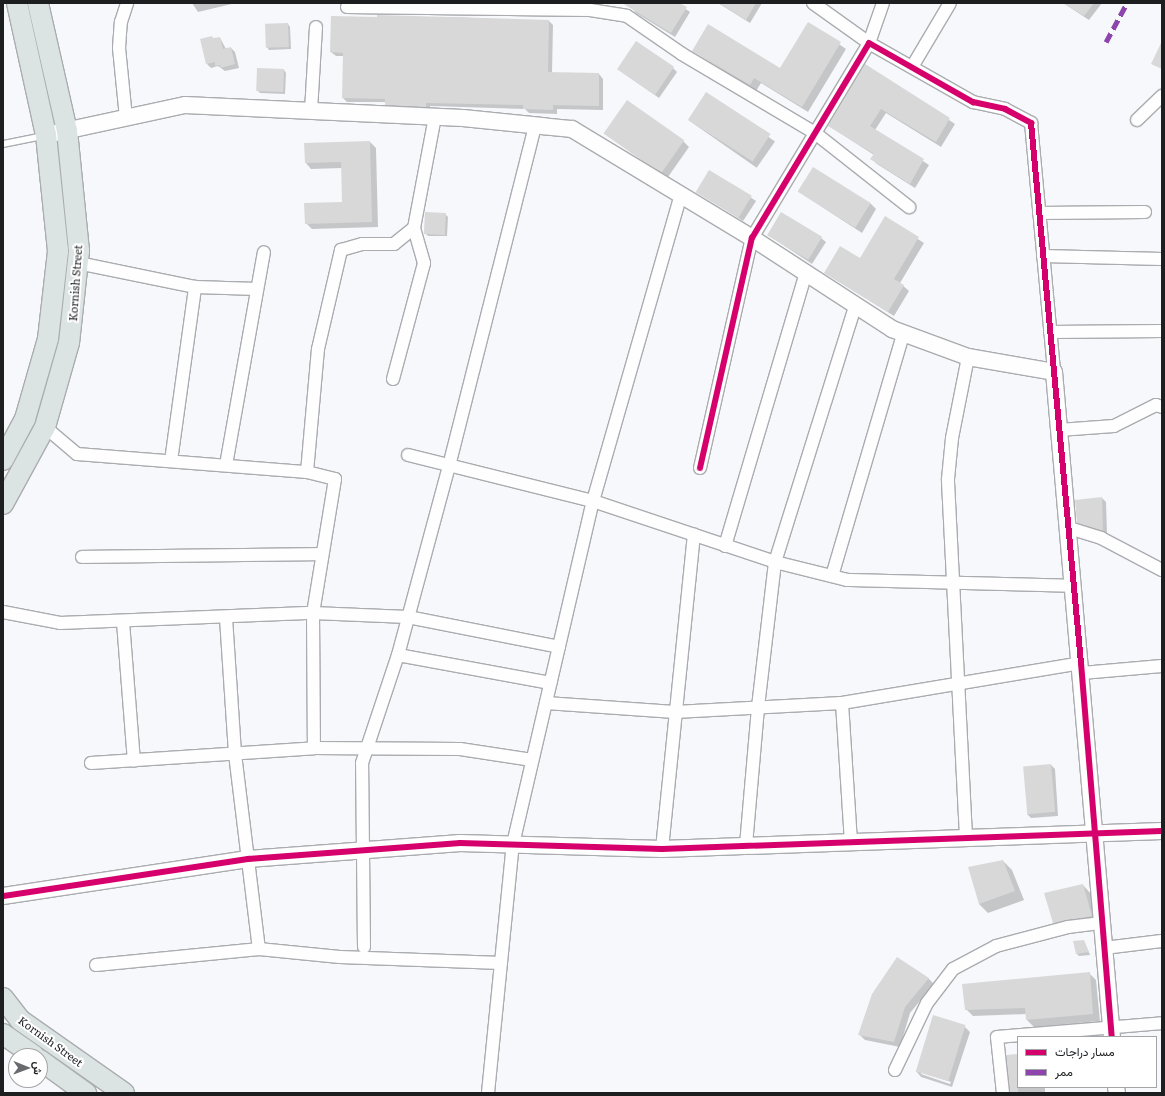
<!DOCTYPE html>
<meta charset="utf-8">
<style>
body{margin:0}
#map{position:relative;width:1165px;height:1096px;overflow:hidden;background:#f6f8fb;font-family:Literata,Vazirmatn,serif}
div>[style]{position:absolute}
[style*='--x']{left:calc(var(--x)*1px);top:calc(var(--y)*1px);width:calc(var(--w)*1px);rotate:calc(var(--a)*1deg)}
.shadow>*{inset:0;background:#0003;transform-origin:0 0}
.building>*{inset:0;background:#d9d8d9;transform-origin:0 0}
.roads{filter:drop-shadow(1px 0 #aaacaf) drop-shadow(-1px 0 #aaacaf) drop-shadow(0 1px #aaacaf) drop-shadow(0 -1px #aaacaf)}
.service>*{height:6px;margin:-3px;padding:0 3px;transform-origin:3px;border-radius:3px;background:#fefefe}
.minor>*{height:12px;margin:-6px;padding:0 6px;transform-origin:6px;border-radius:6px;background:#fefefe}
.tertiary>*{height:16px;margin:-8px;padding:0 8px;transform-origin:8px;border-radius:8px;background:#fefefe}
.primary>*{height:20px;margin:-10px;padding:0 10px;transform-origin:10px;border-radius:10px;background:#dce4e3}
.quiet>*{height:5px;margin-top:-2.5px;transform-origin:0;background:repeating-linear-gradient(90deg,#8e44ad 0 10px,transparent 0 15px)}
.cycleway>*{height:6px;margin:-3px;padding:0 3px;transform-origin:3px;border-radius:3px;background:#d6006c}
span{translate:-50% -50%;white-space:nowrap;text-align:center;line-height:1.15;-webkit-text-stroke:4px #fff;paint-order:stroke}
.street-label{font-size:11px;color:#1c1e20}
.frame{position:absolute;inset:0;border:4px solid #1c1e20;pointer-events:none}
.legend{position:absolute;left:1017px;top:1036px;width:140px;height:52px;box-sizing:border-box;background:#fff;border:1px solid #a4a5a6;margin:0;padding:5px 7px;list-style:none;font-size:12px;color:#1c1e20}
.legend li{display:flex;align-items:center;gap:8px;height:20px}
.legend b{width:20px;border:1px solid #a4a5a6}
.north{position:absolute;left:8px;top:1048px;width:40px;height:40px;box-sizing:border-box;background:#fff;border:1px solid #a4a5a6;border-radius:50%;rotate:91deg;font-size:11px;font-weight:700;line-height:16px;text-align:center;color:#1c1e20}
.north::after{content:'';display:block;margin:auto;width:14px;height:18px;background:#686a6d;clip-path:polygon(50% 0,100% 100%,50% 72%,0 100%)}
</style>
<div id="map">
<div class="shadow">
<div style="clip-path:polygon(192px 3px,236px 3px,198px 12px)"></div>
<div style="clip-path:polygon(636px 3px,677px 3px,690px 12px,675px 37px,636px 13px,632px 8px)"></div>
<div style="clip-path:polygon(718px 3px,762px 3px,750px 23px)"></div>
<div style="clip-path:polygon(1063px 3px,1102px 3px,1089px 20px)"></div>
<div style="clip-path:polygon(332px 17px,451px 17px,549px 21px,553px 25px,552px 73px,599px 74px,603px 79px,603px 110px,557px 109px,557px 114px,529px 113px,525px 109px,430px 106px,430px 111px,390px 109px,386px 102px,347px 102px,343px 98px,344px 56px,336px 56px,331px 52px)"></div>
<div style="clip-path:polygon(808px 23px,846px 49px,808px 112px,761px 83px,756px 91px,693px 51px,780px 69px)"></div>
<div style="clip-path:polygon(288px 24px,290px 27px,291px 49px,269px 50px,267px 47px)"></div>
<div style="clip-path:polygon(220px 38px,226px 49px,231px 48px,235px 52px,239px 68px,225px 71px,218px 66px,211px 68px,207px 64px)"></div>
<div style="clip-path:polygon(866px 65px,955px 124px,941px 147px,886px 113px,875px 130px,929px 165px,915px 188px,877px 164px,872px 159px,874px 155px,829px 126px)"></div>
<div style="clip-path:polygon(673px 68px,677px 72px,659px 98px,623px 73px)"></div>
<div style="clip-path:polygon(284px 70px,286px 73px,285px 94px,260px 93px,257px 90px)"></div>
<div style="left:707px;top:94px;width:83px;height:32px;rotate:35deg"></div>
<div style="clip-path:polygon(605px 134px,683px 141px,689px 147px,668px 177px)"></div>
<div style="clip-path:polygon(370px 142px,376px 148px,378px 227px,312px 229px,306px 223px,343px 203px,342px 168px,311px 169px,306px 163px)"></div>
<div style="left:710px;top:171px;width:55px;height:24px;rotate:33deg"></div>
<div style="clip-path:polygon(799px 192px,870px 203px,876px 209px,862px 233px)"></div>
<div style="clip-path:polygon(445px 214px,448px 217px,447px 236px,428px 236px,425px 233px)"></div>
<div style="clip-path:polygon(885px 218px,924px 243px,900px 283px,909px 291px,894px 316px,825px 273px,860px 259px)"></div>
<div style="clip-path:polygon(768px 235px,821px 238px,826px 242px,812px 264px)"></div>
<div style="clip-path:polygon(1102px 498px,1106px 502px,1107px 534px,1082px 527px,1078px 522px)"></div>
<div style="clip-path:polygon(1051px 765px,1055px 769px,1058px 816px,1031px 818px,1027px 814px)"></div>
<div style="clip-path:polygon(1003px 861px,1012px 870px,1024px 900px,988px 913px,979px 904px)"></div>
<div style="clip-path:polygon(1083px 885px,1091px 894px,1100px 924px,1063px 932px,1054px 923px)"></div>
<div style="clip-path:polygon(1084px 941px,1090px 955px,1079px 956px,1077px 954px)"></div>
<div style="clip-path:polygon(1089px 973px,1096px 980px,1100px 1021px,1034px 1027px,1027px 1020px,1027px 1014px,973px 1016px,966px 1009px)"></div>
<div style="clip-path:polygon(928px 978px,934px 984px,910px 1013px,900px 1047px,865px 1040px,859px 1034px)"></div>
<div style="clip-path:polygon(evenodd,964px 1026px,970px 1032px,952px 1087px,921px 1077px,916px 1071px,964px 1026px,921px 1072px,951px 1082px,950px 1084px,921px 1074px,921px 1072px)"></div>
<div style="clip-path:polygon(1018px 1055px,1018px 1087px,1045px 1087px,1045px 1093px,1011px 1093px)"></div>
</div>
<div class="building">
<div style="clip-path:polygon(622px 3px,679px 3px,687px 7px,671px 33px)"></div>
<div style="clip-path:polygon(719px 3px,756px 3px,746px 20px)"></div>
<div style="clip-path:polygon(1063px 3px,1094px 3px,1084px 16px)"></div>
<div style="clip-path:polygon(377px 15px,549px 20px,548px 72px,599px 73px,599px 106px,553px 105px,553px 110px,523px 109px,523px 105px,426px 103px,426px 107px,385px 105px,385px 99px,342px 98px,343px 53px,330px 52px,331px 16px,377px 17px)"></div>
<div style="clip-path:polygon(808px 22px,841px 42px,802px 107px,754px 78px,750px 85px,692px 51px,708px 24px,780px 68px)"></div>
<div style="left:288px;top:23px;width:24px;height:23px;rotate:88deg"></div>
<div style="clip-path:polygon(212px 36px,213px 38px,220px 37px,223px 49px,231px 47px,235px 64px,220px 68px,220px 65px,215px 66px,215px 62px,206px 64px,200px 39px)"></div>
<div style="left:636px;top:41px;width:46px;height:34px;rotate:34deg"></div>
<div style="clip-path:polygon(1162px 41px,1162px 69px,1151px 64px)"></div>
<div style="clip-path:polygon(865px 64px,950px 118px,936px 142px,881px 109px,870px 126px,924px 159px,910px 184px,870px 159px,874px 154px,828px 126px)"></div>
<div style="left:257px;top:68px;width:27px;height:23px;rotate:2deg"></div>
<div style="left:706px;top:92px;width:77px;height:33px;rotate:33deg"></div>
<div style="left:627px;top:100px;width:70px;height:41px;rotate:35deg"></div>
<div style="clip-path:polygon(370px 141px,372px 222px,305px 224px,304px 203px,342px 202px,341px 162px,305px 163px,304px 143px)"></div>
<div style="left:813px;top:167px;width:68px;height:29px;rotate:32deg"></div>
<div style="left:709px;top:170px;width:50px;height:26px;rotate:31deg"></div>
<div style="left:425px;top:212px;width:21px;height:22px;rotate:3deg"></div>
<div style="left:781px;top:212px;width:48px;height:27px;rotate:31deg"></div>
<div style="clip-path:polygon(885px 216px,919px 237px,894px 279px,904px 285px,888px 312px,824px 273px,840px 246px,860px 258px)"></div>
<div style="clip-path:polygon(1102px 497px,1103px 531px,1077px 523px,1075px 500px)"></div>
<div style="left:1051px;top:764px;width:48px;height:28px;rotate:85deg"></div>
<div style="clip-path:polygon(1003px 860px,1015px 891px,979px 904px,968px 867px)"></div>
<div style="clip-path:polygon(1083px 884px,1092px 916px,1053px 923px,1044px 893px)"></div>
<div style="clip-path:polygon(1084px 940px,1089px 952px,1076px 954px,1073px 941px)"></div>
<div style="clip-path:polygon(897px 957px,929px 978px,905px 1007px,894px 1042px,858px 1035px,872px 994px)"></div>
<div style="clip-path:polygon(1090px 972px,1093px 1014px,1026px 1020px,1025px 1008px,965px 1010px,962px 984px)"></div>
<div style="left:933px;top:1015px;width:34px;height:59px;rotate:17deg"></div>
<div style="clip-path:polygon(1018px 1054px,1018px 1093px,1010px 1093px,1006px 1055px)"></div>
</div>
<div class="roads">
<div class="service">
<div style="--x:3;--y:144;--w:41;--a:-11.3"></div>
</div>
<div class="minor">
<div style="--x:813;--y:3;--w:69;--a:35.5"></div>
<div style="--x:869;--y:43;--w:42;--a:-70.7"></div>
<div style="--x:347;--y:7;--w:243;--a:0.7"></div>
<div style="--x:590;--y:10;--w:37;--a:9"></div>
<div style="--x:627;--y:16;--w:67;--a:34.6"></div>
<div style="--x:682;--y:54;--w:155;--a:30.7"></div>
<div style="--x:815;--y:133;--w:120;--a:38.2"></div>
<div style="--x:912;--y:67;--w:74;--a:-59.3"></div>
<div style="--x:311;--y:111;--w:84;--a:-86.6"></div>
<div style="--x:126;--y:118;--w:70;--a:-95.7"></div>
<div style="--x:119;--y:48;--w:26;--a:-86"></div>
<div style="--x:121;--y:22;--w:20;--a:-72"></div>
<div style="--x:1137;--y:120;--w:35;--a:-44"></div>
<div style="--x:1039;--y:213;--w:106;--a:-0.5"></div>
<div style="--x:1043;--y:256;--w:119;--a:1.4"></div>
<div style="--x:78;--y:263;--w:119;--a:11.6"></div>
<div style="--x:195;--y:287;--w:62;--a:1.8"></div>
<div style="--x:1050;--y:332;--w:112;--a:-0.5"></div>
<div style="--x:393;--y:379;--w:120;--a:-75"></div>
<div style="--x:424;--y:263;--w:36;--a:-106"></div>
<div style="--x:414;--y:228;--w:113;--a:-79.3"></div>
<div style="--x:45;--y:427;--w:42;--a:40.2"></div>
<div style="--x:77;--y:454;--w:231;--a:4.5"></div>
<div style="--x:307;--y:472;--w:29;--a:14"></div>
<div style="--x:335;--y:479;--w:136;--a:99.3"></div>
<div style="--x:313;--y:613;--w:135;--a:89.6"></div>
<div style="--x:1059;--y:430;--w:55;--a:-4.2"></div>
<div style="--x:1114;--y:426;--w:47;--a:-26.6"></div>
<div style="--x:1156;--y:405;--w:6;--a:18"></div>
<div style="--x:408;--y:455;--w:191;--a:14"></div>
<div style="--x:593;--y:501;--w:192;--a:18.5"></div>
<div style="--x:775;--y:562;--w:74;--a:14"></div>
<div style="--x:847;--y:580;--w:227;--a:1.5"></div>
<div style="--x:171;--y:461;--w:176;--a:-82.1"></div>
<div style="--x:226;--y:465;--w:216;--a:-79.9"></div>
<div style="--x:700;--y:468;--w:236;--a:-77.3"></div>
<div style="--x:752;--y:238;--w:227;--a:-59"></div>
<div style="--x:869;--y:43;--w:120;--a:29.6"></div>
<div style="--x:973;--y:102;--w:33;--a:12"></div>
<div style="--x:1005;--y:109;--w:30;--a:28"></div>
<div style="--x:1031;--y:123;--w:250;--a:84.7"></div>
<div style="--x:307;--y:472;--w:123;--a:-84.9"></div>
<div style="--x:318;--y:349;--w:102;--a:-76.9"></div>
<div style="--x:341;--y:250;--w:22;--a:-16"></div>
<div style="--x:362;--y:244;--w:32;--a:0"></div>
<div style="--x:394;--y:244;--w:26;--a:-39"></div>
<div style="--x:1069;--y:528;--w:34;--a:17"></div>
<div style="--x:1101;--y:538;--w:69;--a:27.7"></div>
<div style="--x:725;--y:546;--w:285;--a:-73.5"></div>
<div style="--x:82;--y:557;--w:240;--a:-0.7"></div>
<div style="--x:832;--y:576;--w:252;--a:-73.6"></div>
<div style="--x:3;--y:612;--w:58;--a:10.9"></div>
<div style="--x:60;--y:623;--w:253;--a:-2.3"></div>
<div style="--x:313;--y:613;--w:95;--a:2.4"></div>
<div style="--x:408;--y:617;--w:154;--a:11.2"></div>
<div style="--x:226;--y:618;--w:136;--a:86.2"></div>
<div style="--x:235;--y:754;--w:196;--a:83"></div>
<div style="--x:123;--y:622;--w:139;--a:85.5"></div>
<div style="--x:398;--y:655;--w:155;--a:10.4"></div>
<div style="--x:1082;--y:673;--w:80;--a:-5"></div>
<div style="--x:546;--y:703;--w:129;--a:4"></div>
<div style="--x:675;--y:712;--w:167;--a:-3.1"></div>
<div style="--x:842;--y:703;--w:242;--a:-9.5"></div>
<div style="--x:842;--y:703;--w:139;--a:86.3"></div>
<div style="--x:91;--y:763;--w:224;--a:-3.8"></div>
<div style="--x:314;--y:748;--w:146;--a:0.4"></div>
<div style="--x:460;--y:749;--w:73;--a:8.7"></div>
<div style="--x:966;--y:837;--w:358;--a:-92.9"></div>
<div style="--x:948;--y:479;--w:41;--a:-84.4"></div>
<div style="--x:952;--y:438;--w:83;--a:-78.8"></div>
<div style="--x:746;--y:845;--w:139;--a:-85"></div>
<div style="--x:758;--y:707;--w:146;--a:-83.3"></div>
<div style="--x:775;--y:562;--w:268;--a:-72.6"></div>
<div style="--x:662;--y:849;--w:316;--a:-84.2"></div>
<div style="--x:364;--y:947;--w:184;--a:-90.6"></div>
<div style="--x:362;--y:763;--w:114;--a:-71.6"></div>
<div style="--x:398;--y:655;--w:196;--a:-74.9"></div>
<div style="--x:449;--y:466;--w:352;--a:-75.8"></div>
<div style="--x:1104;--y:948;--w:58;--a:-6.9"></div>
<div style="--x:96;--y:965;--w:164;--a:-5.6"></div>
<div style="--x:259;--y:949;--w:81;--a:5.6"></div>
<div style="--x:340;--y:957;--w:161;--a:2.1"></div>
<div style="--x:895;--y:1070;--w:74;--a:-64.5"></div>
<div style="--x:927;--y:1003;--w:43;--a:-52.6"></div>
<div style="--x:953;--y:969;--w:49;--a:-28.1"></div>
<div style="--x:996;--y:946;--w:74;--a:-14.8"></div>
<div style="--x:1068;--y:927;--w:34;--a:-7"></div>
<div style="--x:488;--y:1093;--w:250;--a:-84.3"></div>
<div style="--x:513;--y:844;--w:352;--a:-76.9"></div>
<div style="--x:593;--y:501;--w:318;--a:-74"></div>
<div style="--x:1003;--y:1093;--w:56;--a:-96.1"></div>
<div style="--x:997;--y:1037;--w:166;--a:-4.8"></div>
</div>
<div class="tertiary">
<div style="--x:46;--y:135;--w:142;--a:-12.2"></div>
<div style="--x:185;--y:105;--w:278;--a:2.7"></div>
<div style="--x:463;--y:118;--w:110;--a:5.8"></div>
<div style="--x:572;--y:129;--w:210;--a:31.2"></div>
<div style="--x:752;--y:238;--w:167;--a:33"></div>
<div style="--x:892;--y:329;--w:81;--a:20.2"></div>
<div style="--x:968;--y:357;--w:87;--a:9.9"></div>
<div style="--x:1054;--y:372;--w:668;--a:85.02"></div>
<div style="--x:3;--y:896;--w:248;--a:-8.6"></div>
<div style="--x:248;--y:859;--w:213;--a:-4.3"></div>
<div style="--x:460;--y:843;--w:202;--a:1.7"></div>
<div style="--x:662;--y:849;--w:500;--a:-2.06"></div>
<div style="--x:1116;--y:1087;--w:6;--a:81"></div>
</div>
<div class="primary">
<div style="--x:3;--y:460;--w:47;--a:-61.8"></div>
<div style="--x:25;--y:419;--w:83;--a:-74"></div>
<div style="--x:48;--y:339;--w:89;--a:-83.5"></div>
<div style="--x:58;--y:251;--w:117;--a:-95.9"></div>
<div style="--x:46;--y:135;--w:135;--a:-102.4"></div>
<div style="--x:3;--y:504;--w:88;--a:-61.4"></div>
<div style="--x:45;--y:427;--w:87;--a:-74.1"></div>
<div style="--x:69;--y:343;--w:93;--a:-83.8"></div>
<div style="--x:79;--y:251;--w:121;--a:-95.7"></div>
<div style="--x:67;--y:131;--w:131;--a:-102.8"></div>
<div style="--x:3;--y:998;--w:28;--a:52"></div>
<div style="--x:20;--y:1020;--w:127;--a:35.1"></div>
<div style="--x:3;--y:1034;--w:38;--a:35"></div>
<div style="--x:40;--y:1060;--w:57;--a:35.7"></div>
</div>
</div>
<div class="quiet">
<div style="--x:1106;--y:42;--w:44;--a:-61.7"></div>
</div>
<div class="cycleway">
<div style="--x:700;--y:468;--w:236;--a:-77.3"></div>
<div style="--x:752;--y:238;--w:227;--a:-59"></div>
<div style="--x:869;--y:43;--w:120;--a:29.6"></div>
<div style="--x:973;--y:102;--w:33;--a:12"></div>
<div style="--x:1005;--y:109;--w:30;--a:28"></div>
<div style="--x:1031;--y:123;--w:542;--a:84.71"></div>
<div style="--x:1081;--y:663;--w:375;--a:85.3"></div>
<div style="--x:3;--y:896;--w:248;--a:-8.6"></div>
<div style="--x:248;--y:859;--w:213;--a:-4.3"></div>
<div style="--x:460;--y:843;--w:202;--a:1.7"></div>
<div style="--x:662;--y:849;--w:500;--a:-2.06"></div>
</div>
<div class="street-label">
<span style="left:75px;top:283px;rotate:-86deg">Kornish Street</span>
<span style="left:51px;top:1041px;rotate:36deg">Kornish Street</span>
</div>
<div class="frame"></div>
<ul class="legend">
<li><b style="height:5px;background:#d6006c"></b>مسار دراجات</li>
<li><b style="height:5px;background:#8e44ad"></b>ممر</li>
</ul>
<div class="north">ش</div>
</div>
